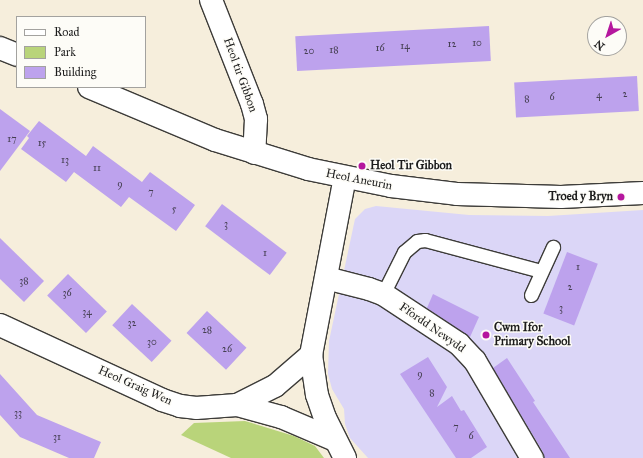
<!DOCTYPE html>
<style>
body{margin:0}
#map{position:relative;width:643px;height:458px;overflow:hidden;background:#f6eedc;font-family:"IM FELL Great Primer",serif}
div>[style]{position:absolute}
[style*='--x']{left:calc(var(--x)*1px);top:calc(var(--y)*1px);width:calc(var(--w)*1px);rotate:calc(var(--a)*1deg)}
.built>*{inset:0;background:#dbd6f7}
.green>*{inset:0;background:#b9d47a}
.building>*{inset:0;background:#bda2ed;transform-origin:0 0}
.roads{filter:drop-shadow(1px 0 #3d3c39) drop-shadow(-1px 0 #3d3c39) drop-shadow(0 1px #3d3c39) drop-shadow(0 -1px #3d3c39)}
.service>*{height:13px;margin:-6.5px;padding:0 6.5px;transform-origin:6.5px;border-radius:6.5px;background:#fff}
.minor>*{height:22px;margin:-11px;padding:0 11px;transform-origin:11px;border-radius:11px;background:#fff}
.dots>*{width:11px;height:11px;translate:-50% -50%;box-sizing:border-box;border:2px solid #fdfcf7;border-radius:50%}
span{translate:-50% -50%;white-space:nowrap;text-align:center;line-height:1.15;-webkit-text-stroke:3px #fdfcf7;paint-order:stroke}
.number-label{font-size:10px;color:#443e50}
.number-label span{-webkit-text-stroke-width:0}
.street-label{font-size:12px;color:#1c1c1c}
.poi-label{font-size:12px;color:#1c1c1c;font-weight:700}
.left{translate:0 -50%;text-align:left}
.right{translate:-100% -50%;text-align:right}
.legend{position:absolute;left:16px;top:16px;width:130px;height:72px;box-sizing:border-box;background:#fdfcf7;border:1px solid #a3a29f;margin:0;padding:5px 7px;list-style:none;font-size:12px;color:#1c1c1c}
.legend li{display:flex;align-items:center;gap:8px;height:20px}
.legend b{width:20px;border:1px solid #a3a29f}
.north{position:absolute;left:587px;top:16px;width:40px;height:40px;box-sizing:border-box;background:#fdfcf7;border:1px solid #a3a29f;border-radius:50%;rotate:219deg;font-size:11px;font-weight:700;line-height:16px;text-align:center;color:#1c1c1c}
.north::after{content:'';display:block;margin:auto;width:14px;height:18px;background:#b5179e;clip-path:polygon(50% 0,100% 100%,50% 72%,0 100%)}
</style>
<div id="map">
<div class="built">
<div style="clip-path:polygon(376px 206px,469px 215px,548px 216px,643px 210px,643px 458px,368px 458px,350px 438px,345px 424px,344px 409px,332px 389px,328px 374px,329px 341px,355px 219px,365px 209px)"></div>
</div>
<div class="green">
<div style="clip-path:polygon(245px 421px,294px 436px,315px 446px,324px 458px,231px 458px,181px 435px,194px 423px)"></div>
</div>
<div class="building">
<div style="left:489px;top:26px;width:35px;height:194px;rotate:87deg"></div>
<div style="left:637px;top:76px;width:35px;height:123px;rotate:87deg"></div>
<div style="clip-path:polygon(0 109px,30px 131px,0 171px)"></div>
<div style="clip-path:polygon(39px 121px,86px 156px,93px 146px,142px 182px,150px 172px,195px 205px,176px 231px,129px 197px,121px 207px,74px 172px,66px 182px,21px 149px,29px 138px,27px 136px)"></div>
<div style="left:222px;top:204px;width:81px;height:28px;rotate:37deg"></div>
<div style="clip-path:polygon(0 238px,44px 281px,24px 302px,0 279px)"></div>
<div style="left:567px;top:252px;width:33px;height:66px;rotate:21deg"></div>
<div style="left:68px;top:274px;width:54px;height:30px;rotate:44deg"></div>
<div style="clip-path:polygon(433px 294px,479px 317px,470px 337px,427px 308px)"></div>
<div style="left:132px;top:304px;width:54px;height:29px;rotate:43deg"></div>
<div style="left:207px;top:311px;width:54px;height:30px;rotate:43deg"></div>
<div style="clip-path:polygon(428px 357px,447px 387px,437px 407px,452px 396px,461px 411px,464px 410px,487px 447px,471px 458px,456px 458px,400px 374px)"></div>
<div style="clip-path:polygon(507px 358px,535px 401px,533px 402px,570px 458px,544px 458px,543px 452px,493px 368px)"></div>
<div style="clip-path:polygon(0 374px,37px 415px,101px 442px,94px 458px,69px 458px,20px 437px,0 415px)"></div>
</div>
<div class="roads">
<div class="service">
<div style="--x:383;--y:294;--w:47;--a:-63.4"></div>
<div style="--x:404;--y:252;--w:17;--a:-40"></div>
<div style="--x:417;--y:241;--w:8;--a:-7"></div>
<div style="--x:425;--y:240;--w:120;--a:15"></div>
<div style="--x:531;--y:295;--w:53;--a:-65.4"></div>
</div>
<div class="minor">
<div style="--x:211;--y:0;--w:112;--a:68.5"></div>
<div style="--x:252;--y:104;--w:16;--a:75"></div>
<div style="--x:256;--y:119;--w:34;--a:93"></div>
<div style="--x:0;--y:48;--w:18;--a:22"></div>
<div style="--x:89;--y:87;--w:137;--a:22.8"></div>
<div style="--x:215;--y:140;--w:97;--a:17.3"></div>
<div style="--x:308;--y:169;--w:85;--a:11.6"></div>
<div style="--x:391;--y:186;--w:66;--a:6.9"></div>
<div style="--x:457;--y:194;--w:104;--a:1.7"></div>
<div style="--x:561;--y:197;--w:82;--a:-2.8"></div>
<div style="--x:326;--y:278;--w:44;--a:14.3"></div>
<div style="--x:369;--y:289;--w:15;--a:20"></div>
<div style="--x:383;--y:294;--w:91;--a:33.3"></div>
<div style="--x:459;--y:344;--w:23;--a:47"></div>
<div style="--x:475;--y:361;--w:113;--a:59.6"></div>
<div style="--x:0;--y:325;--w:179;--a:24.8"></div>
<div style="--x:162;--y:400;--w:19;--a:18"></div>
<div style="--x:180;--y:406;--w:16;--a:7"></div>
<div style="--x:196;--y:408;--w:41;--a:-4.2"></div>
<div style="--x:237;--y:405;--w:42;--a:-26.6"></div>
<div style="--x:275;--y:386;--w:48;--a:-40.7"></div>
<div style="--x:311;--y:355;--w:181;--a:-79.2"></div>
<div style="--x:311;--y:355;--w:40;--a:81.5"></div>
<div style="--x:317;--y:395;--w:24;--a:71"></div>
<div style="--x:325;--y:418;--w:45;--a:63.4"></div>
<div style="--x:237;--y:405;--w:46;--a:15.3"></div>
<div style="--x:281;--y:417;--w:59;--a:23.1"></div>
</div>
</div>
<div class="dots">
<div style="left:362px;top:166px;background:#b5179e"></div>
<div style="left:621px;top:197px;background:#b5179e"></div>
<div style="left:486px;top:335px;background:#b5179e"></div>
</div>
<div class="number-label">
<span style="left:477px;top:44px">10</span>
<span style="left:452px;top:45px">12</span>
<span style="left:405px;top:47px">14</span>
<span style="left:380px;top:49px">16</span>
<span style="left:334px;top:51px">18</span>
<span style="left:309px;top:52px">20</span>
<span style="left:625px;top:95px">2</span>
<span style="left:599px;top:96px">4</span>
<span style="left:552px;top:98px">6</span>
<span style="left:527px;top:100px">8</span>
<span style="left:12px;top:140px">17</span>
<span style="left:42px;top:144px">15</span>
<span style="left:65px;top:161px">13</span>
<span style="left:97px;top:169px">11</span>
<span style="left:120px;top:185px">9</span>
<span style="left:151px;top:193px">7</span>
<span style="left:174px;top:210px">5</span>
<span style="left:226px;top:225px">3</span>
<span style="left:265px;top:254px">1</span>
<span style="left:578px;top:268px">1</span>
<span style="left:24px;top:282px">38</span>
<span style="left:570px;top:288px">2</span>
<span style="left:67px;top:294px">36</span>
<span style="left:561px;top:309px">3</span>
<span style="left:87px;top:313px">34</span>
<span style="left:132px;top:324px">32</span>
<span style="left:207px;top:331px">28</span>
<span style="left:152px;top:343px">30</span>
<span style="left:227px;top:350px">26</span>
<span style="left:420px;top:375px">9</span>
<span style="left:432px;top:394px">8</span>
<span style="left:18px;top:414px">33</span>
<span style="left:456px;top:428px">7</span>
<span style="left:471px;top:437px">6</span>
<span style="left:57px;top:438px">31</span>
</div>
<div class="street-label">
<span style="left:240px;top:75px;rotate:70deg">Heol tir Gibbon</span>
<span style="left:359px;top:180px;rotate:11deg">Heol Aneurin</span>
<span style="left:432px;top:328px;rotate:35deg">Ffordd Newydd</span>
<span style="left:135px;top:386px;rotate:24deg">Heol Graig Wen</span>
</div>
<div class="poi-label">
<span class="left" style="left:370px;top:166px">Heol Tir Gibbon</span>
<span class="right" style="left:613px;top:197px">Troed y Bryn</span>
<span class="left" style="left:494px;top:335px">Cwm Ifor<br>Primary School</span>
</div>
<ul class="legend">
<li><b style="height:5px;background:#fff"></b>Road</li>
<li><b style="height:11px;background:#b9d47a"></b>Park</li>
<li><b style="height:11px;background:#bda2ed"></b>Building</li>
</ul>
<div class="north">N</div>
</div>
